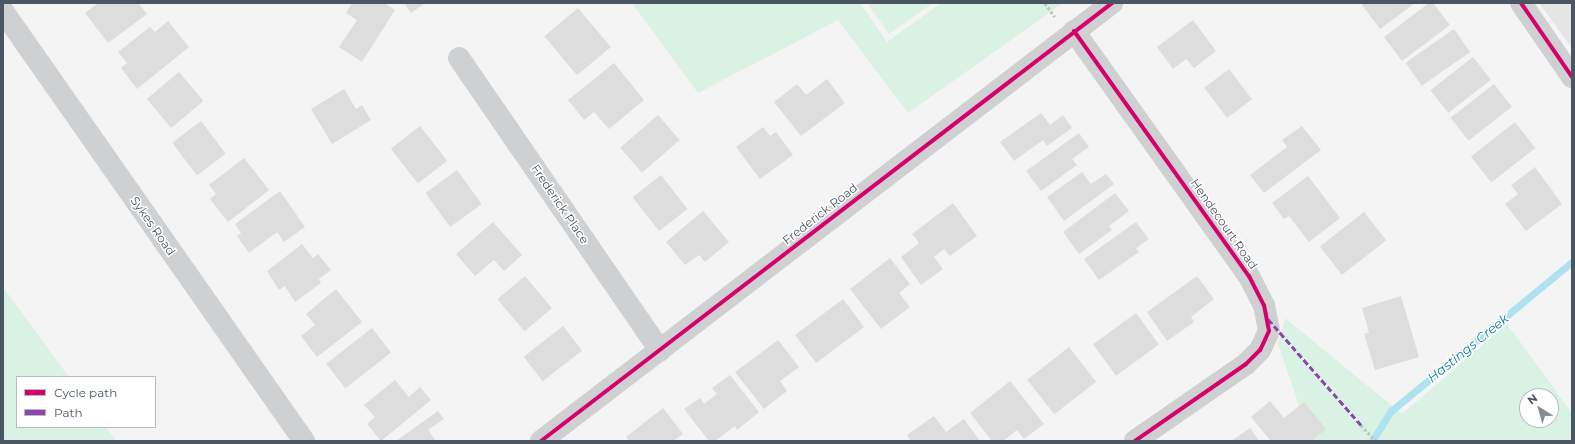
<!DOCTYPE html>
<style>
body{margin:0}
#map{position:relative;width:1575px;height:444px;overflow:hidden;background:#f4f4f4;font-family:Montserrat,sans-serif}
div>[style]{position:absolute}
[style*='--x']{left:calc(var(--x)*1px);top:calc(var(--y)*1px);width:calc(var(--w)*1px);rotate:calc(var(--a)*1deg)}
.education>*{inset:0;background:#e6e5e6}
.green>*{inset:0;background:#d9f2e3}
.stream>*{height:7px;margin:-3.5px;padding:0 3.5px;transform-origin:3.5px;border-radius:3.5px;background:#aee2f0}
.building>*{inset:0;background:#ddddde;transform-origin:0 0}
.path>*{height:2.5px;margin-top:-1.25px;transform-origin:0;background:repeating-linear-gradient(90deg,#bcc7c4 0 3px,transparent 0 5px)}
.minor>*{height:22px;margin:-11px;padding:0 11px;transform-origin:11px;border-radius:11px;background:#ced0d2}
.quiet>*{height:3px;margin-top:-1.5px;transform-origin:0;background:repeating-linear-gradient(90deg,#8e44ad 0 6px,transparent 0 9px)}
.cycleway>*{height:4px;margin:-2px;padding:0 2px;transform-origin:2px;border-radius:2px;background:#d6006c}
span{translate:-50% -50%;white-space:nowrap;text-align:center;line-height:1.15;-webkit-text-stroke:3px #fff;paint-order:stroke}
.street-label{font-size:12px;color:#4a5661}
.water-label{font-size:13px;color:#0c7c9b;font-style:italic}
.frame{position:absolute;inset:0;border:4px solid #4a5661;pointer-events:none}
.legend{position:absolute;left:16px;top:376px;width:140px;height:52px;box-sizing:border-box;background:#fff;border:1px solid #b7bbc0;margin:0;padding:5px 7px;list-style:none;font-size:12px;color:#4a5661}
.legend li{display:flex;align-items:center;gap:8px;height:20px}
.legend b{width:20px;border:1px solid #b7bbc0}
.north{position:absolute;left:1519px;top:388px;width:40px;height:40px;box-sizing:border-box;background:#fff;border:1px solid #b7bbc0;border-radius:50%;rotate:323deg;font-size:11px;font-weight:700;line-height:16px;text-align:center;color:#4a5661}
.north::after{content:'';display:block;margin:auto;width:14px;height:18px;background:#868d94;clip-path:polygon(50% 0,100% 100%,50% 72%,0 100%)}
</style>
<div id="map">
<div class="education">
<div style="clip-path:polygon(1539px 3px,1572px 3px,1572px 48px)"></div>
</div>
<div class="green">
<div style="clip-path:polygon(632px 3px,860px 3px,887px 42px,941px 3px,1063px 3px,908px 113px,838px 20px,698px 93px)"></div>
<div style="clip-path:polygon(867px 3px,933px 3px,889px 34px)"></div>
<div style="clip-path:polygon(3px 287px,69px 377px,17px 377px,17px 427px,106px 427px,116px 441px,3px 441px)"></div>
<div style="clip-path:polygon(evenodd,1285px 318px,1402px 414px,1507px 324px,1572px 413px,1572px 441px,1311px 441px,1278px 344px,1285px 318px,1527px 396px,1551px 396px,1551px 420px,1527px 420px,1527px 396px)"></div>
</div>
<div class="stream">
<div style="--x:1372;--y:441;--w:36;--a:-58"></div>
<div style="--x:1391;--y:411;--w:234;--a:-39.5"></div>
</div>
<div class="building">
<div style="clip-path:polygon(98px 3px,138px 3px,147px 14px,108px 43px,85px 13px)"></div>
<div style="clip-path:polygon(352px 3px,384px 3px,395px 10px,362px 62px,339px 47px,357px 20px,346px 13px)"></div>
<div style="clip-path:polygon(404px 3px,425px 3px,411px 13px)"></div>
<div style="clip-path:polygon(1364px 3px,1415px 3px,1380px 29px,1362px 5px)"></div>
<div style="clip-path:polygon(1429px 3px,1433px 3px,1450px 25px,1402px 61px,1384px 37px)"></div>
<div style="left:578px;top:8px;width:51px;height:44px;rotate:50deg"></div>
<div style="clip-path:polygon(1193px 20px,1216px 51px,1194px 68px,1186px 59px,1173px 69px,1157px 47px)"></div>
<div style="clip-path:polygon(168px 21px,189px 47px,137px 89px,121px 68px,127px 63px,118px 52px,150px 27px,155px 32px)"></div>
<div style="left:1454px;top:29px;width:28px;height:59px;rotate:55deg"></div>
<div style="left:1473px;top:57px;width:29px;height:54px;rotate:52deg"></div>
<div style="clip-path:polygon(614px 63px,644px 100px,609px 129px,594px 112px,584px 120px,568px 100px)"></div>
<div style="left:1229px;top:69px;width:38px;height:31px;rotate:53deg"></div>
<div style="left:179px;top:72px;width:38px;height:42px;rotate:50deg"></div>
<div style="clip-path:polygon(827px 79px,845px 103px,801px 136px,774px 102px,797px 84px,806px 95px)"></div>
<div style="left:1494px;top:84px;width:29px;height:55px;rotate:52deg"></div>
<div style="clip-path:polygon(344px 89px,356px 109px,362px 105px,371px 120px,332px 144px,311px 109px)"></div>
<div style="clip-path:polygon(1041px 113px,1050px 125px,1063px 115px,1072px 128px,1047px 146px,1043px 140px,1014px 161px,1000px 142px)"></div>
<div style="left:658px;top:115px;width:33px;height:50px;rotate:49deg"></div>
<div style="left:201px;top:121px;width:41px;height:36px;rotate:53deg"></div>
<div style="left:1515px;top:122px;width:33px;height:56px;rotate:52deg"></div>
<div style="left:420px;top:126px;width:44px;height:37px;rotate:52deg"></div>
<div style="clip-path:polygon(1302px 126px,1321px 150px,1264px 193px,1250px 175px,1287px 147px,1282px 140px)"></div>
<div style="clip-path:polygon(763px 127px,770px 136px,776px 132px,793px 155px,760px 179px,736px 147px)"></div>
<div style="clip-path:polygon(1079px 133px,1089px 147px,1072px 159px,1077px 165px,1041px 191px,1026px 171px)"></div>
<div style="clip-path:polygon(244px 158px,269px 190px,228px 222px,210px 199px,216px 194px,209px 185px)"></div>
<div style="clip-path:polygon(1535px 167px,1562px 204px,1526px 231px,1505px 204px,1518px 194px,1511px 185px)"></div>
<div style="left:457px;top:170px;width:42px;height:39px;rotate:54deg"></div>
<div style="clip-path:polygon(1082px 172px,1091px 184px,1106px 174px,1114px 184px,1064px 221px,1047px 197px)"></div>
<div style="left:661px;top:175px;width:43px;height:36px;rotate:52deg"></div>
<div style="clip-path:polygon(1308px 176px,1340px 218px,1309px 242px,1289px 216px,1284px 219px,1272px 203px)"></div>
<div style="clip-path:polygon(280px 191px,305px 227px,284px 242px,277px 232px,249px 253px,237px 236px,241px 233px,235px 224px)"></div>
<div style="clip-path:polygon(1115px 193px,1129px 211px,1109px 226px,1112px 230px,1079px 254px,1063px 232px)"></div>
<div style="clip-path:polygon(953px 203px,977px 236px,950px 256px,944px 249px,934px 257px,943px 269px,921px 285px,901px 257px,919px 243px,912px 234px)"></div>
<div style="clip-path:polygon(703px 211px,729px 242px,705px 262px,699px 255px,685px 265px,666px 242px)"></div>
<div style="left:1364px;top:212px;width:36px;height:56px;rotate:52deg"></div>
<div style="clip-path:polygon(493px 222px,522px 255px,504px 271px,494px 260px,475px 276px,456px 254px)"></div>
<div style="clip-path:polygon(1136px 222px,1149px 239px,1136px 248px,1139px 252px,1099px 280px,1084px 259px)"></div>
<div style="clip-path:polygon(302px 244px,313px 258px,318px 254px,331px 270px,319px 279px,321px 283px,295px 302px,285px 286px,279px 290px,267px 271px)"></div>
<div style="clip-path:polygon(890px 258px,910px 284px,899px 293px,910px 307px,881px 329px,850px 289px)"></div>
<div style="left:525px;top:276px;width:42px;height:36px;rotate:50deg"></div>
<div style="clip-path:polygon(1197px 276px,1214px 299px,1191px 317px,1194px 322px,1167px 341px,1147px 312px)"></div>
<div style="clip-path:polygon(336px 289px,362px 322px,317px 357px,301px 336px,315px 325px,306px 314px)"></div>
<div style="clip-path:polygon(1401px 296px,1419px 357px,1375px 370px,1364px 334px,1369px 332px,1362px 308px)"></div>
<div style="left:843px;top:299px;width:35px;height:60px;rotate:53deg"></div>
<div style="left:1136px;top:313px;width:39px;height:53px;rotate:54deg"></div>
<div style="left:563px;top:326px;width:31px;height:50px;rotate:52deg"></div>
<div style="left:372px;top:328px;width:31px;height:58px;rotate:52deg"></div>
<div style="clip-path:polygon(778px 340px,799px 367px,780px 381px,787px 391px,764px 409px,735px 372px)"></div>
<div style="left:1069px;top:347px;width:44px;height:53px;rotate:52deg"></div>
<div style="clip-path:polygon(730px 375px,759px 412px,737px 430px,735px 426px,715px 441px,709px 441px,684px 409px,700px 398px,704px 404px,717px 394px,712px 388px)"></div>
<div style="clip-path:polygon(395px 380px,409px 397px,420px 387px,431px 400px,381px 441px,367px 424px,375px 417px,364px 405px)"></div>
<div style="clip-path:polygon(1010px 381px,1044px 424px,1024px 439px,1017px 430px,1003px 441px,992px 441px,970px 413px)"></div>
<div style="clip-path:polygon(1270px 401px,1284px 418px,1304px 402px,1326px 429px,1311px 441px,1271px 441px,1251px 417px)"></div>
<div style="clip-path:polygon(663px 408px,683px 434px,673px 441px,629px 441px,626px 437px)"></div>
<div style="clip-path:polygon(438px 411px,444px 419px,428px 430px,436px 441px,396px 441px)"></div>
<div style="clip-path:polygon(934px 416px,946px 432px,964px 419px,980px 441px,911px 441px,907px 435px)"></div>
<div style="clip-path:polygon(1250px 428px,1259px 441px,1231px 441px)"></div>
</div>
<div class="path">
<div style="--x:1045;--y:3;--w:17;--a:54"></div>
<div style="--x:1361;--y:425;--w:22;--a:47"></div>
</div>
<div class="minor">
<div style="--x:1521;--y:3;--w:90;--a:55.4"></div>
<div style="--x:3;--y:11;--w:525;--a:55.01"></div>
<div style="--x:1074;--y:31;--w:301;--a:54.5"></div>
<div style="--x:1249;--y:276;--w:33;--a:63"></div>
<div style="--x:1264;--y:305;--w:26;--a:79"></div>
<div style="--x:1269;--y:331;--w:21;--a:115"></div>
<div style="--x:1260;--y:350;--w:20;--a:135"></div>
<div style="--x:1246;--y:364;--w:135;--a:145.3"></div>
<div style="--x:459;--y:58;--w:355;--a:55.5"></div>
<div style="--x:541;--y:441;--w:720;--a:-37.49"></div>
</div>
<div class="quiet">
<div style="--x:1268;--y:319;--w:141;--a:48.7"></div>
</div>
<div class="cycleway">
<div style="--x:1521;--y:3;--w:90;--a:55.4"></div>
<div style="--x:1074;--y:31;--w:301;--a:54.5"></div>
<div style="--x:1249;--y:276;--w:33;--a:63"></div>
<div style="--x:1264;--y:305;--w:26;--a:79"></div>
<div style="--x:1269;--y:331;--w:21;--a:115"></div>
<div style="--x:1260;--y:350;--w:20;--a:135"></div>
<div style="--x:1246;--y:364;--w:135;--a:145.3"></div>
<div style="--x:541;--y:441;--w:720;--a:-37.49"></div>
</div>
<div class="street-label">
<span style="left:560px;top:204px;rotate:56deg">Frederick Place</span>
<span style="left:820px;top:214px;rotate:-38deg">Frederick Road</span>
<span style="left:1224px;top:224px;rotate:55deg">Hendecourt Road</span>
<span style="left:153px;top:226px;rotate:55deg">Sykes Road</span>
</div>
<div class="water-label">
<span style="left:1468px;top:348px;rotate:-39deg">Hastings Creek</span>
</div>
<div class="frame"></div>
<ul class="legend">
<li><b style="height:5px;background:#d6006c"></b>Cycle path</li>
<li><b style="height:5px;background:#8e44ad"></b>Path</li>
</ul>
<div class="north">N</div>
</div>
